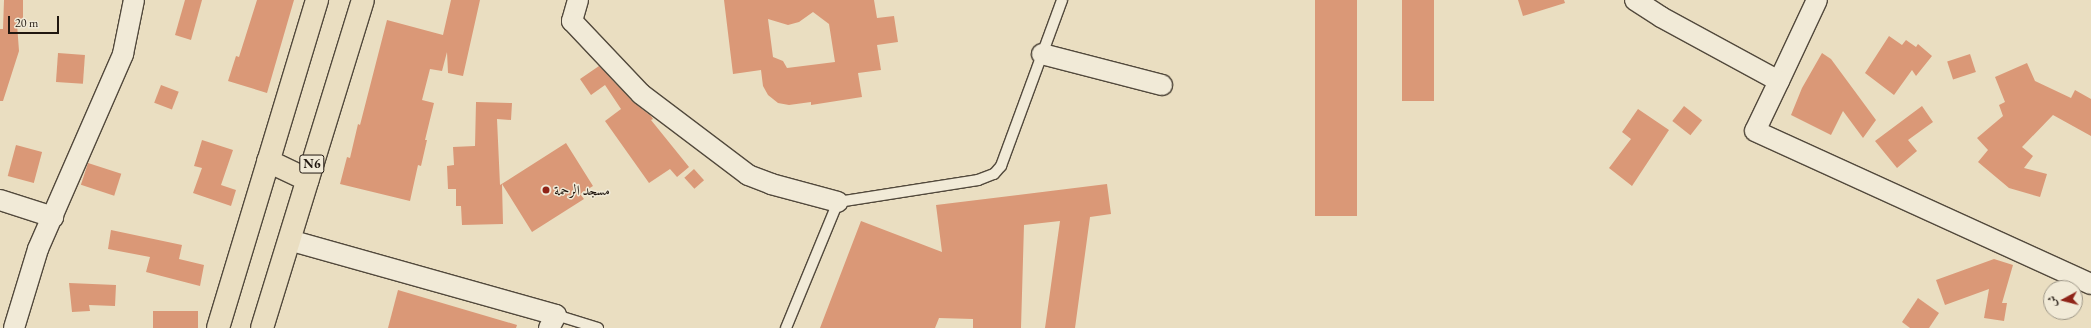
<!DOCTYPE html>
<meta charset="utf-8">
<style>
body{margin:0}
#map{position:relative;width:2091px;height:328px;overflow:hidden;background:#eadec1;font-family:"EB Garamond",Amiri,serif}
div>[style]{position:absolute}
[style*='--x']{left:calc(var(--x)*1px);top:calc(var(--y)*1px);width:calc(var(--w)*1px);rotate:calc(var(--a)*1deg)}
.building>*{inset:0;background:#da9877;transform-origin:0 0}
.roads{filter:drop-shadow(1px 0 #52493c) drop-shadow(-1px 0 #52493c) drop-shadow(0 1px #52493c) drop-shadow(0 -1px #52493c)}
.service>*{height:10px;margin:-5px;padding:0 5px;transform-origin:5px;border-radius:5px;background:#f1ead7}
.minor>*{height:20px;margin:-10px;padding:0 10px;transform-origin:10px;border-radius:10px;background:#f1ead7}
.primary>*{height:22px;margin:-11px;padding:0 11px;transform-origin:11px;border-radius:11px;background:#eadec1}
.dots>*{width:11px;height:11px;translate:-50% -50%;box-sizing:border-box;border:2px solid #f1ead7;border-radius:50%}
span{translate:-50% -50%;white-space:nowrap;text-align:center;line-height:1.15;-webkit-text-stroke:3px #f1ead7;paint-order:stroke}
.shield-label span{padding:1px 3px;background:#f1ead7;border:1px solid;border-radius:3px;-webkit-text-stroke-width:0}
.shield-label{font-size:13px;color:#201710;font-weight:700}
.poi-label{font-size:14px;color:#201710}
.left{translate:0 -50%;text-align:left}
.north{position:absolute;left:2043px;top:280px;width:40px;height:40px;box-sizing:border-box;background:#f1ead7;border:1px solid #9d9687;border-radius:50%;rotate:263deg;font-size:11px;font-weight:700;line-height:16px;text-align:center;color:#201710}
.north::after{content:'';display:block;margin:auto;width:14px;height:18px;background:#8f2418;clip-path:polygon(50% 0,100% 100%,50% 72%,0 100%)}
.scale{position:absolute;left:8px;top:16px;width:51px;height:18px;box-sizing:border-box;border:2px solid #201710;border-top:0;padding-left:5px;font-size:12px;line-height:14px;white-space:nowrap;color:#201710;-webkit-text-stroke:3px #f1ead7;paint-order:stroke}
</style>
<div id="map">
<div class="building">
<div style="clip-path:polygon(4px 0,23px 0,23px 24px,17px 24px,19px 51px,3px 101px,0 101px,0 29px,3px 29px)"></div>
<div style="clip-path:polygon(185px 0,202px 0,191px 40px,175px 35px)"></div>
<div style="clip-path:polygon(257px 0,294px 0,267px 93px,228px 81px,236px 56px,239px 57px)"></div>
<div style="clip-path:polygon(451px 0,480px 0,463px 76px,448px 73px,447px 52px,442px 71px,430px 69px,422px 100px,434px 103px,425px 140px,427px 140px,421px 166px,418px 165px,410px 201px,340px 184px,347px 157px,350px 158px,358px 124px,360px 125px,387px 20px,443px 35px)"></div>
<div style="clip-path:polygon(evenodd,724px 0,874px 0,877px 18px,894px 16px,898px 42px,877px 45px,881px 70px,858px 73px,862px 97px,811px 105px,811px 102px,789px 105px,778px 103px,768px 95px,763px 86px,761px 70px,733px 74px,724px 0,813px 12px,829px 24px,835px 62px,787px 68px,783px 61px,773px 57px,768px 19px,788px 25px,799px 22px,813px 12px)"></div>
<div style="left:1315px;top:0;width:42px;height:216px"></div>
<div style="left:1402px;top:0;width:32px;height:101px"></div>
<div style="clip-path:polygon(1518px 0,1564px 0,1565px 3px,1523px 16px)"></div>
<div style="clip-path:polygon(1889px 36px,1902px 45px,1906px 40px,1916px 47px,1918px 44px,1932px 56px,1916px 76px,1912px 70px,1894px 95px,1865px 73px)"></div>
<div style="left:58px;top:53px;width:27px;height:29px;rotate:4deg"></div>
<div style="clip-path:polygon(1822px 53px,1831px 59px,1876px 120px,1863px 138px,1843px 111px,1831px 135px,1791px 115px,1802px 88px)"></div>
<div style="left:1970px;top:54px;width:19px;height:24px;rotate:72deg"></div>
<div style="clip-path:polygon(2027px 63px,2035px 81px,2071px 98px,2075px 90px,2091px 99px,2091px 136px,2053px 115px,2022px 147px,2033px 156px,2024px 168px,2047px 174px,2040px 197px,2009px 188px,1978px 162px,1988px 150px,1977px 138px,2003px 116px,1999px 105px,2005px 102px,1995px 77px)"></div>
<div style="clip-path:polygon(599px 66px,633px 102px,651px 116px,653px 119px,651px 120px,689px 167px,677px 177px,670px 169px,649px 183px,605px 121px,621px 109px,605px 85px,591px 95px,580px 79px)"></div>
<div style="left:161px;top:85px;width:19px;height:19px;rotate:21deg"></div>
<div style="clip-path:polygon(476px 102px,512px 103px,511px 120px,497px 119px,500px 185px,566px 143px,593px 186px,580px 194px,584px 199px,532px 232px,502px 184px,503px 224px,462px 225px,461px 206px,456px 206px,456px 189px,448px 189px,447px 166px,454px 165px,453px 147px,475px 146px)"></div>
<div style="left:1684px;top:106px;width:23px;height:19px;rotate:38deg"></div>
<div style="clip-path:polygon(1922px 106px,1933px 122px,1908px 140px,1917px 151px,1897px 168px,1875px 141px)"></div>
<div style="clip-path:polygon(1638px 109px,1669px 130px,1632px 186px,1609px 168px,1631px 139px,1622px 132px)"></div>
<div style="clip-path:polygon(202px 140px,233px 150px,221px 185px,236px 190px,231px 206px,193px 193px,202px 168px,194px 166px)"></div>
<div style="left:16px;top:145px;width:27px;height:32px;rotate:15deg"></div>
<div style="left:88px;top:163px;width:35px;height:23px;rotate:18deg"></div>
<div style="left:694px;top:169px;width:15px;height:13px;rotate:48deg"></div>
<div style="clip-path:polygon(1107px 184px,1111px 214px,1090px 217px,1075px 328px,1045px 328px,1060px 221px,1024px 225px,1021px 328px,973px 328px,973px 319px,939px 318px,935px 328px,820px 328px,861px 221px,942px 252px,936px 205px)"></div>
<div style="clip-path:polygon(111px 230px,182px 245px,179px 259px,204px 265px,200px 286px,146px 272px,150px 257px,108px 249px)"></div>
<div style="clip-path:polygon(1994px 259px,2013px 265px,2002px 303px,2007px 303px,2004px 321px,1984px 318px,1989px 289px,1945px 305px,1936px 280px)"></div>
<div style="clip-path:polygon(69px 283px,116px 285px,115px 306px,89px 305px,90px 311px,72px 312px)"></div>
<div style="clip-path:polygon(398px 290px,517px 325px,516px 328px,388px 328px)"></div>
<div style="clip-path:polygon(1918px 298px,1939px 313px,1929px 328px,1910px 328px,1902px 322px)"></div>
<div style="left:153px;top:311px;width:45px;height:17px"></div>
</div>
<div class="roads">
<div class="service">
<div style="--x:556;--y:315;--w:44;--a:17.2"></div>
<div style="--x:786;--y:328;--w:136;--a:-67.6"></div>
<div style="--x:838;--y:202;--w:142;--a:-8.9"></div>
<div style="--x:978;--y:180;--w:17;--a:-21"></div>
<div style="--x:994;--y:174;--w:11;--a:-49"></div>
<div style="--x:1001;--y:166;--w:177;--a:-69.8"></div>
</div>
<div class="minor">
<div style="--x:578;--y:0;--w:22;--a:106"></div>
<div style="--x:572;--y:21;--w:100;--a:46.6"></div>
<div style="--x:641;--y:94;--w:134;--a:37.1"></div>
<div style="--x:748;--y:175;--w:25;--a:21"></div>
<div style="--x:771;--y:184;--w:69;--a:15"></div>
<div style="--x:1635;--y:0;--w:31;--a:33"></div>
<div style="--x:1661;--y:17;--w:134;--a:28.5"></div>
<div style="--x:1779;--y:81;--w:89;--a:-64.9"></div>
<div style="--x:1042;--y:54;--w:124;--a:14.5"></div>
<div style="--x:1779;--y:81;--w:55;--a:115.6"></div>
<div style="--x:1755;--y:131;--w:369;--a:24.5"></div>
<div style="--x:0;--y:200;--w:56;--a:17.8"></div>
<div style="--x:289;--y:240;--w:277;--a:15.7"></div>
<div style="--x:556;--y:315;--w:15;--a:118"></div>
<div style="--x:14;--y:328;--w:83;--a:-73.1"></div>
<div style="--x:38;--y:249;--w:213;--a:-66.4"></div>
<div style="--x:123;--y:54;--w:55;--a:-78.5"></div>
</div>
<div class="primary">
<div style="--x:268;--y:161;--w:44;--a:25.4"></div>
<div style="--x:218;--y:328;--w:343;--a:-73.2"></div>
<div style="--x:262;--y:328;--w:343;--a:-72.9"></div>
</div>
</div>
<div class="dots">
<div style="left:546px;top:190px;background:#8f2418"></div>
</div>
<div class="shield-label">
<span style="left:312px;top:164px">N6</span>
</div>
<div class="poi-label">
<span class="left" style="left:554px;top:190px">مسجد الرحمة</span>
</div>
<div class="north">ش</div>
<div class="scale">20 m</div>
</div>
